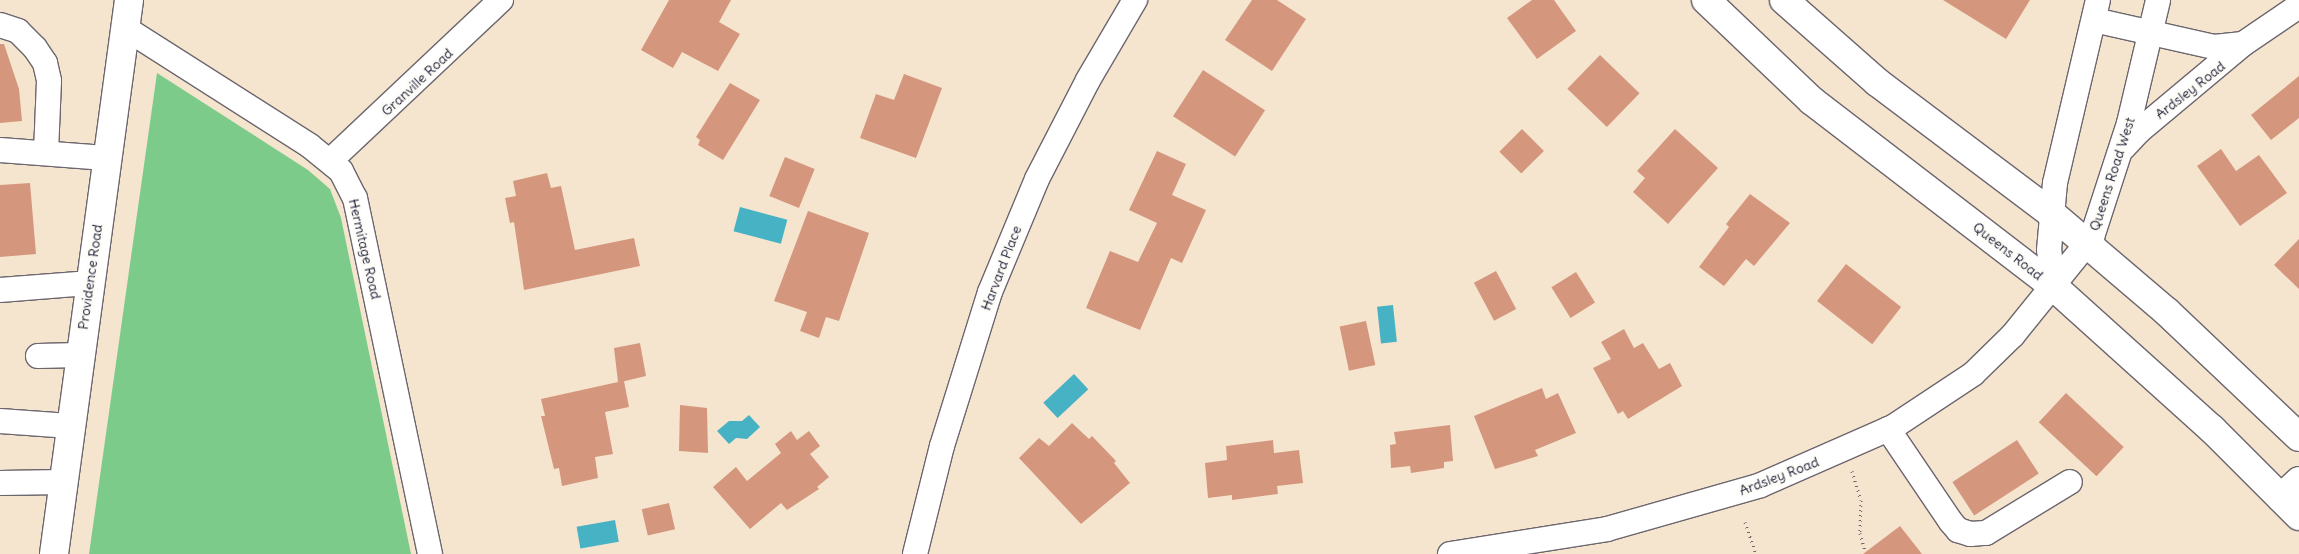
<!DOCTYPE html>
<style>
body{margin:0}
#map{position:relative;width:2299px;height:554px;overflow:hidden;background:#f6e5ce;font-family:Delius,sans-serif}
div>[style]{position:absolute}
[style*='--x']{left:calc(var(--x)*1px);top:calc(var(--y)*1px);width:calc(var(--w)*1px);rotate:calc(var(--a)*1deg)}
.green>*{inset:0;background:#7dcb8a}
.water>*{inset:0;background:#46b2c3;transform-origin:0 0}
.building>*{inset:0;background:#d4977e;transform-origin:0 0}
.path>*{height:3px;margin-top:-1.5px;transform-origin:0;background:repeating-linear-gradient(90deg,#6c666e 0 1px,transparent 0 5px)}
.roads{filter:drop-shadow(1px 0 #6c666e) drop-shadow(-1px 0 #6c666e) drop-shadow(0 1px #6c666e) drop-shadow(0 -1px #6c666e)}
.minor>*{height:24px;margin:-12px;padding:0 12px;transform-origin:12px;border-radius:12px;background:#fff}
.major>*{height:28px;margin:-14px;padding:0 14px;transform-origin:14px;border-radius:14px;background:#fff}
span{translate:-50% -50%;white-space:nowrap;text-align:center;line-height:1.15;-webkit-text-stroke:5px #fdfcf7;paint-order:stroke}
.street-label{font-size:14px;color:#22223b}
</style>
<div id="map">
<div class="green">
<div style="clip-path:polygon(157px 73px,308px 170px,330px 189px,341px 218px,411px 554px,89px 554px)"></div>
</div>
<div class="water">
<div style="left:740px;top:207px;width:49px;height:25px;rotate:15deg"></div>
<div style="left:1393px;top:305px;width:37px;height:16px;rotate:84deg"></div>
<div style="left:1074px;top:374px;width:21px;height:42px;rotate:47deg"></div>
<div style="clip-path:polygon(749px 415px,760px 427px,747px 439px,736px 438px,729px 444px,717px 431px,729px 421px,742px 421px)"></div>
<div style="left:615px;top:520px;width:22px;height:39px;rotate:80deg"></div>
</div>
<div class="building">
<div style="clip-path:polygon(669px 0,731px 0,719px 22px,740px 34px,718px 71px,682px 52px,673px 68px,641px 50px)"></div>
<div style="clip-path:polygon(1252px 0,1277px 0,1306px 19px,1272px 71px,1225px 40px)"></div>
<div style="clip-path:polygon(1532px 0,1554px 0,1576px 31px,1537px 59px,1507px 18px)"></div>
<div style="clip-path:polygon(1943px 0,2030px 0,2006px 39px)"></div>
<div style="clip-path:polygon(0 44px,4px 44px,19px 89px,22px 121px,0 123px)"></div>
<div style="left:1600px;top:55px;width:55px;height:47px;rotate:44deg"></div>
<div style="left:1203px;top:70px;width:74px;height:55px;rotate:33deg"></div>
<div style="clip-path:polygon(904px 74px,942px 88px,916px 158px,860px 138px,876px 94px,894px 100px)"></div>
<div style="clip-path:polygon(2299px 76px,2299px 118px,2271px 140px,2251px 115px)"></div>
<div style="clip-path:polygon(730px 83px,760px 100px,723px 160px,698px 145px,700px 140px,696px 137px)"></div>
<div style="left:1522px;top:129px;width:31px;height:32px;rotate:45deg"></div>
<div style="clip-path:polygon(1675px 129px,1718px 168px,1668px 224px,1633px 192px,1645px 178px,1637px 171px)"></div>
<div style="clip-path:polygon(2221px 149px,2236px 171px,2259px 155px,2287px 193px,2240px 226px,2197px 166px)"></div>
<div style="clip-path:polygon(1157px 151px,1186px 164px,1172px 195px,1206px 210px,1182px 263px,1171px 258px,1140px 330px,1086px 308px,1110px 251px,1138px 262px,1157px 223px,1129px 210px)"></div>
<div style="left:785px;top:157px;width:32px;height:42px;rotate:22deg"></div>
<div style="clip-path:polygon(547px 173px,551px 188px,561px 186px,575px 250px,634px 238px,640px 266px,524px 290px,514px 222px,510px 223px,505px 198px,516px 196px,513px 181px)"></div>
<div style="clip-path:polygon(30px 183px,36px 254px,0 257px,0 185px)"></div>
<div style="clip-path:polygon(1750px 194px,1790px 223px,1754px 266px,1746px 259px,1724px 286px,1699px 267px,1729px 227px,1726px 224px)"></div>
<div style="clip-path:polygon(808px 211px,869px 233px,839px 321px,826px 317px,819px 338px,800px 331px,807px 312px,774px 301px)"></div>
<div style="clip-path:polygon(2299px 239px,2299px 289px,2274px 265px)"></div>
<div style="left:1846px;top:264px;width:70px;height:47px;rotate:38deg"></div>
<div style="left:1496px;top:271px;width:43px;height:25px;rotate:62deg"></div>
<div style="left:1576px;top:272px;width:36px;height:29px;rotate:58deg"></div>
<div style="left:1366px;top:321px;width:45px;height:27px;rotate:78deg"></div>
<div style="clip-path:polygon(1624px 329px,1634px 348px,1643px 343px,1659px 369px,1670px 363px,1682px 386px,1628px 419px,1623px 411px,1618px 414px,1593px 368px,1611px 359px,1601px 342px)"></div>
<div style="clip-path:polygon(640px 343px,646px 376px,621px 382px,624px 381px,629px 407px,605px 412px,613px 454px,595px 457px,598px 478px,562px 486px,559px 468px,554px 469px,541px 416px,545px 416px,541px 399px,618px 382px,614px 348px)"></div>
<div style="clip-path:polygon(1542px 388px,1546px 399px,1558px 393px,1576px 433px,1535px 450px,1538px 456px,1495px 469px,1474px 416px)"></div>
<div style="left:2066px;top:393px;width:79px;height:40px;rotate:43deg"></div>
<div style="clip-path:polygon(680px 405px,707px 408px,708px 453px,679px 451px)"></div>
<div style="clip-path:polygon(1072px 423px,1089px 439px,1092px 436px,1116px 461px,1114px 463px,1130px 483px,1081px 524px,1019px 458px,1039px 438px,1049px 446px)"></div>
<div style="clip-path:polygon(1450px 425px,1453px 461px,1444px 462px,1444px 468px,1411px 473px,1410px 466px,1391px 468px,1390px 445px,1396px 444px,1394px 432px)"></div>
<div style="clip-path:polygon(791px 431px,797px 440px,809px 431px,820px 446px,810px 454px,829px 477px,817px 487px,819px 489px,787px 510px,781px 503px,750px 529px,713px 487px,736px 467px,747px 481px,781px 453px,775px 444px)"></div>
<div style="clip-path:polygon(1273px 440px,1274px 453px,1299px 450px,1303px 483px,1277px 486px,1278px 494px,1232px 500px,1232px 495px,1208px 498px,1205px 463px,1227px 460px,1226px 446px)"></div>
<div style="left:2017px;top:440px;width:40px;height:77px;rotate:57deg"></div>
<div style="left:669px;top:503px;width:27px;height:28px;rotate:77deg"></div>
<div style="clip-path:polygon(1900px 526px,1922px 554px,1863px 554px)"></div>
</div>
<div class="path">
<div style="--x:1852;--y:471;--w:30;--a:73"></div>
<div style="--x:1861;--y:500;--w:33;--a:92"></div>
<div style="--x:1860;--y:533;--w:19;--a:74"></div>
<div style="--x:1745;--y:522;--w:34;--a:71"></div>
</div>
<div class="roads">
<div class="minor">
<div style="--x:2094;--y:20;--w:123;--a:12.7"></div>
<div style="--x:2214;--y:47;--w:29;--a:-6"></div>
<div style="--x:2243;--y:44;--w:136;--a:140.1"></div>
<div style="--x:2139;--y:131;--w:23;--a:133"></div>
<div style="--x:0;--y:25;--w:19;--a:18"></div>
<div style="--x:18;--y:31;--w:24;--a:45"></div>
<div style="--x:35;--y:48;--w:18;--a:56"></div>
<div style="--x:45;--y:63;--w:18;--a:77"></div>
<div style="--x:49;--y:81;--w:71;--a:92.4"></div>
<div style="--x:125;--y:28;--w:219;--a:32.5"></div>
<div style="--x:310;--y:146;--w:40;--a:39"></div>
<div style="--x:341;--y:171;--w:30;--a:63"></div>
<div style="--x:355;--y:198;--w:364;--a:78.1"></div>
<div style="--x:2243;--y:44;--w:68;--a:-34.2"></div>
<div style="--x:0;--y:150;--w:106;--a:4.3"></div>
<div style="--x:330;--y:161;--w:235;--a:-43.3"></div>
<div style="--x:2053;--y:286;--w:36;--a:-96"></div>
<div style="--x:2049;--y:250;--w:67;--a:-84.9"></div>
<div style="--x:2055;--y:183;--w:188;--a:-76.8"></div>
<div style="--x:0;--y:290;--w:88;--a:-4.5"></div>
<div style="--x:38;--y:356;--w:41;--a:-1.4"></div>
<div style="--x:0;--y:421;--w:70;--a:4.1"></div>
<div style="--x:1888;--y:429;--w:112;--a:55.9"></div>
<div style="--x:1951;--y:522;--w:11;--a:49"></div>
<div style="--x:1958;--y:530;--w:13;--a:18"></div>
<div style="--x:1970;--y:534;--w:16;--a:-4"></div>
<div style="--x:1986;--y:533;--w:98;--a:-31.3"></div>
<div style="--x:0;--y:483;--w:63;--a:-0.9"></div>
<div style="--x:915;--y:554;--w:111;--a:-76"></div>
<div style="--x:942;--y:446;--w:161;--a:-72.7"></div>
<div style="--x:990;--y:292;--w:122;--a:-67.4"></div>
<div style="--x:1037;--y:179;--w:111;--a:-62.7"></div>
<div style="--x:1088;--y:80;--w:93;--a:-59.6"></div>
<div style="--x:1450;--y:554;--w:159;--a:-9"></div>
<div style="--x:1607;--y:529;--w:160;--a:-15.9"></div>
<div style="--x:1761;--y:485;--w:144;--a:-23.7"></div>
<div style="--x:1893;--y:427;--w:96;--a:-33.5"></div>
<div style="--x:1973;--y:374;--w:56;--a:-44.3"></div>
<div style="--x:2013;--y:335;--w:126;--a:-51.1"></div>
<div style="--x:2092;--y:237;--w:120;--a:-72"></div>
<div style="--x:2129;--y:123;--w:126;--a:-76.7"></div>
</div>
<div class="major">
<div style="--x:1706;--y:0;--w:146;--a:43.6"></div>
<div style="--x:1812;--y:101;--w:304;--a:37.5"></div>
<div style="--x:2053;--y:286;--w:214;--a:42"></div>
<div style="--x:2212;--y:429;--w:123;--a:45"></div>
<div style="--x:1784;--y:0;--w:124;--a:41.4"></div>
<div style="--x:1877;--y:82;--w:219;--a:37"></div>
<div style="--x:2052;--y:214;--w:150;--a:40.4"></div>
<div style="--x:2166;--y:311;--w:183;--a:43.5"></div>
<div style="--x:2281;--y:498;--w:25;--a:-43"></div>
<div style="--x:54;--y:554;--w:559;--a:-82.29"></div>
</div>
</div>
<div class="street-label">
<span style="left:417px;top:82px;rotate:-43deg">Granville Road</span>
<span style="left:2190px;top:90px;rotate:-38deg">Ardsley Road</span>
<span style="left:2112px;top:174px;rotate:-72deg">Queens Road West</span>
<span style="left:365px;top:249px;rotate:77deg">Hermitage Road</span>
<span style="left:2008px;top:251px;rotate:38deg">Queens Road</span>
<span style="left:1001px;top:268px;rotate:-69deg">Harvard Place</span>
<span style="left:90px;top:277px;rotate:-82deg">Providence Road</span>
<span style="left:1779px;top:476px;rotate:-21deg">Ardsley Road</span>
</div>
</div>
